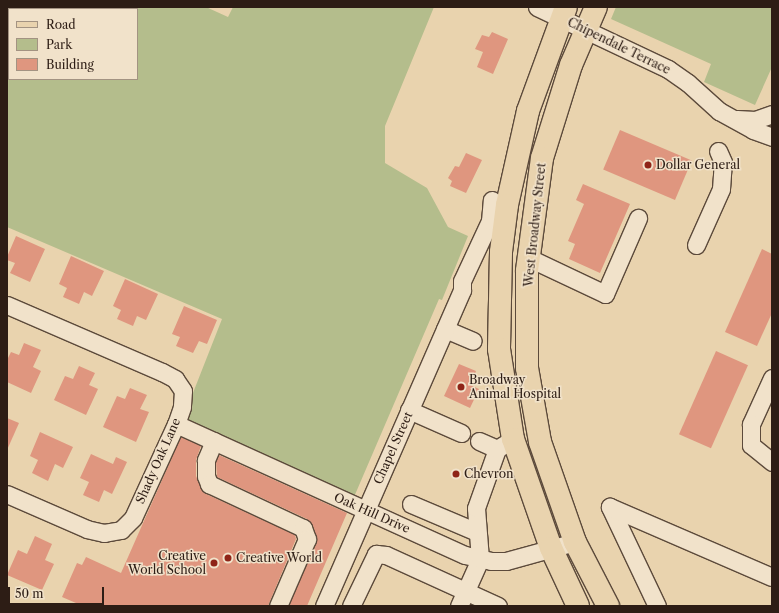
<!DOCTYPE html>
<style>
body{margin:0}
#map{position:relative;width:779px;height:613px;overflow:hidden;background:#e9d3ae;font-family:"Libre Caslon Text",serif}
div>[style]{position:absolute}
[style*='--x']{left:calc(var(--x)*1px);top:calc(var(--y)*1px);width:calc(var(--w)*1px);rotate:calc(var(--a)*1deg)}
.green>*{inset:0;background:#b4bd8c}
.building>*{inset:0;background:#df967f;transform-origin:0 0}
.roads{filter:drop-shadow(1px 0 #5c4a3b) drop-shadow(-1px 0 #5c4a3b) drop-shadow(0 1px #5c4a3b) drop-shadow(0 -1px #5c4a3b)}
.minor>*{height:17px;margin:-8.5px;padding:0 8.5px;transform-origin:8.5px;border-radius:8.5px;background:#f1e2ca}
.major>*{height:22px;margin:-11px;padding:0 11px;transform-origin:11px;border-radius:11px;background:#e9d3ae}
.dots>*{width:11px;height:11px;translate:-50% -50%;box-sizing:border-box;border:2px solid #f1e2ca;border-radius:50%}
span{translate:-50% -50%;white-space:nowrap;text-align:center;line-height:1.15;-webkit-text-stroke:3px #f1e2ca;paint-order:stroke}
.street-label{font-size:12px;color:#2d1d15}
.poi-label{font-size:12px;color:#2d1d15}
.left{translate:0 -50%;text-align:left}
.right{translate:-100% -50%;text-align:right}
.frame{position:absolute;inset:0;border:8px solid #2d1d15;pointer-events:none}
.legend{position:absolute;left:8px;top:8px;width:130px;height:72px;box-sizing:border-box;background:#f1e2ca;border:1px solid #a39382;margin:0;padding:5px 7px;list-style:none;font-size:12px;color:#2d1d15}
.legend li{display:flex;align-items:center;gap:8px;height:20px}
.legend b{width:20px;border:1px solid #a39382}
.scale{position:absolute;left:8px;top:587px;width:96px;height:18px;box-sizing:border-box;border:2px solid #2d1d15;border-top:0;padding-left:5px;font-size:12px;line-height:14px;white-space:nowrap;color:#2d1d15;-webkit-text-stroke:3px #f1e2ca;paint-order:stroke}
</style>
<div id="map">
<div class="green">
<div style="clip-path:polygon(evenodd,7px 7px,206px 7px,228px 17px,233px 7px,434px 7px,385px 126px,385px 163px,427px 188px,448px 227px,468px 236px,442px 300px,439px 299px,354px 497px,185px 421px,189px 403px,222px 319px,7px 227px,7px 7px,9px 9px,137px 9px,137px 79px,9px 79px,9px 9px)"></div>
<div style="clip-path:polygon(616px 7px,772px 7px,772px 67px,755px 105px,704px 82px,711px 64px,611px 19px)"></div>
</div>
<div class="building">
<div style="clip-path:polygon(492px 32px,508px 39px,493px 74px,477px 67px,483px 52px,475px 49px,482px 35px,489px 37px)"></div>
<div style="left:620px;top:130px;width:78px;height:43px;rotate:23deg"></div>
<div style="clip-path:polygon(466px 153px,482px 160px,466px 193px,450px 186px,452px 181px,448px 178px,455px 166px,459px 167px)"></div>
<div style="clip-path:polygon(583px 184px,630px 204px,600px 273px,569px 259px,575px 244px,568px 241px,584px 204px,576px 200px)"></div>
<div style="clip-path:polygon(16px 236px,45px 249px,30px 282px,10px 273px,15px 263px,7px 260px,7px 257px)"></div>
<div style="clip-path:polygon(762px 249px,772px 254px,772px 313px,757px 346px,725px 332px)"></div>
<div style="clip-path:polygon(71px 256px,104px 271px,92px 296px,84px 292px,79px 304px,63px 297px,67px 288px,59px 284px)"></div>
<div style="clip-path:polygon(125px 279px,158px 294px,146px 320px,137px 316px,133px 326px,117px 319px,121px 310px,113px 306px)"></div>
<div style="clip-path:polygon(184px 306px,217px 320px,207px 344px,199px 341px,193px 353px,176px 346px,180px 337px,172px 334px)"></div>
<div style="clip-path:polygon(24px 343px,41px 350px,33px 367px,41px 371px,31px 393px,7px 382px,7px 360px,11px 352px,19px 355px)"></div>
<div style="left:716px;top:351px;width:35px;height:91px;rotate:24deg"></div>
<div style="clip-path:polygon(459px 364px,476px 371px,470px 385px,479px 389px,470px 408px,444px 396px)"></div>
<div style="clip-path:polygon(79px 366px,95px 373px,89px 385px,98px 389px,86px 415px,54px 400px,65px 376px,73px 379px)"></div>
<div style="clip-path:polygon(130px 388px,147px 395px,140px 409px,149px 412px,136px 442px,103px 427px,117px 396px,125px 399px)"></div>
<div style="clip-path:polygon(7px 418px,19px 423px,7px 450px)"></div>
<div style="clip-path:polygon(40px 432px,73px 447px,63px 468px,55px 464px,48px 481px,32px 473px,38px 460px,30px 456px)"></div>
<div style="clip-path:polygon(181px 437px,201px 446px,196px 460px,196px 476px,204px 493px,295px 535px,296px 539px,268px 606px,83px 606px,62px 597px,77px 563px,82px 565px,86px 557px,121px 573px)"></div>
<div style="clip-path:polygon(91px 454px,113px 464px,116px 457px,127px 462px,112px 494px,104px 490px,99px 502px,83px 495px,89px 482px,80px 478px)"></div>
<div style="clip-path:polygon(219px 455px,347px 513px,307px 606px,289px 606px,316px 543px,312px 525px,307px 519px,217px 477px,216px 462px)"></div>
<div style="clip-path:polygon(35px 536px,52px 544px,45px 560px,54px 564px,42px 590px,7px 575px,18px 550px,27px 554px)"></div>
</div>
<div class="roads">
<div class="minor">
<div style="--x:537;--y:7;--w:145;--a:25.3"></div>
<div style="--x:668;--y:69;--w:24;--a:35"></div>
<div style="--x:688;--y:83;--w:42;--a:42.1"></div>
<div style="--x:719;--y:111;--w:39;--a:29"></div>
<div style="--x:753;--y:130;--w:20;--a:20"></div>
<div style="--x:737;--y:119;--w:18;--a:3"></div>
<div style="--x:755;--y:120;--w:18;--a:-19"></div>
<div style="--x:696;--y:245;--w:61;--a:-65.9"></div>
<div style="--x:721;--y:189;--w:27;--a:-86"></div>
<div style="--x:723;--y:162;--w:12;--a:-114"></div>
<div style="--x:529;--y:258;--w:84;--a:25.3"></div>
<div style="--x:605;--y:294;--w:83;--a:-66.5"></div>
<div style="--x:7;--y:305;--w:169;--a:23.4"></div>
<div style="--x:162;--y:372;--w:15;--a:28"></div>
<div style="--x:175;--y:379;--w:14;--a:56"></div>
<div style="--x:183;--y:391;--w:16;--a:94"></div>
<div style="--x:182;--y:407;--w:18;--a:109"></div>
<div style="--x:176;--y:424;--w:103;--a:114.6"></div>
<div style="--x:133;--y:518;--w:17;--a:135"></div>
<div style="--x:121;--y:530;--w:17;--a:170"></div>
<div style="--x:104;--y:533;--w:17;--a:-167"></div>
<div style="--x:87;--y:529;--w:87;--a:-156.4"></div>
<div style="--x:445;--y:329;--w:30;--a:23"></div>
<div style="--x:772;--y:378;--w:51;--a:114.5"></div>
<div style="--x:751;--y:424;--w:21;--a:90"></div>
<div style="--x:751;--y:445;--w:27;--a:39"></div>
<div style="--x:409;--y:410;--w:57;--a:23.9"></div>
<div style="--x:176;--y:424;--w:317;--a:24.4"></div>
<div style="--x:465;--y:555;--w:27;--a:13"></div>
<div style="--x:491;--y:561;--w:15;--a:0"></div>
<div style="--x:506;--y:561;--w:72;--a:-15.4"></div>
<div style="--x:214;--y:441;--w:21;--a:113"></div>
<div style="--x:206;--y:460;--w:16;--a:90"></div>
<div style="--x:206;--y:476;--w:9;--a:69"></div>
<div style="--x:209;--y:484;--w:104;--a:25.1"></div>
<div style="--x:303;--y:528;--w:12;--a:70"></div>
<div style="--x:307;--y:539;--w:73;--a:113.4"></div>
<div style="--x:479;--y:441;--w:20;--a:24"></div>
<div style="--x:411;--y:504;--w:72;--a:23"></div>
<div style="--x:324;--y:606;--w:345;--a:-66.4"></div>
<div style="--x:462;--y:290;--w:9;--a:-90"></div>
<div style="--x:462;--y:281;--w:66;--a:-65"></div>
<div style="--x:490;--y:221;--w:21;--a:-85"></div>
<div style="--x:351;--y:606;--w:58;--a:-64.3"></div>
<div style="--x:376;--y:554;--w:10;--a:6"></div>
<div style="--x:386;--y:555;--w:123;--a:24.5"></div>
<div style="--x:459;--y:606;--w:51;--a:-65.9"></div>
<div style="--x:480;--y:559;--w:51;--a:-94.5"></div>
<div style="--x:476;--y:508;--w:63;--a:-70.4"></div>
<div style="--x:497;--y:449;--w:19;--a:-32"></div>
<div style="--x:657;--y:606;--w:110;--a:-115.4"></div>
<div style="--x:610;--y:507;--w:176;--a:23.4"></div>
</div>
<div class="major">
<div style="--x:566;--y:7;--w:111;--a:110.1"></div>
<div style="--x:528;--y:111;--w:96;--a:102.6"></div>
<div style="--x:507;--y:205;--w:47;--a:97.3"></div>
<div style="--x:501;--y:252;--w:97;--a:91.2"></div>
<div style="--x:499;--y:349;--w:91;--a:81.2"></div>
<div style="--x:513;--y:439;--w:115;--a:70.8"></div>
<div style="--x:551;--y:548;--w:64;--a:65"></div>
<div style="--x:596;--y:7;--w:63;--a:113.3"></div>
<div style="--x:571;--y:65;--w:97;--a:107.3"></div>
<div style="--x:542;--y:158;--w:114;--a:97.6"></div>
<div style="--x:527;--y:271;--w:97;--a:90"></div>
<div style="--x:527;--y:368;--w:75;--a:80"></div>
<div style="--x:540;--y:442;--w:106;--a:70.7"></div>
<div style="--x:575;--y:542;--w:72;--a:62.7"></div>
</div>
</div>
<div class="dots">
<div style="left:648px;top:165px;background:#8f2418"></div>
<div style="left:461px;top:387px;background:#8f2418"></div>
<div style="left:456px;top:474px;background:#8f2418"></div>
<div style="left:228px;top:558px;background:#8f2418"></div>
<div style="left:214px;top:563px;background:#8f2418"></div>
</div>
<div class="street-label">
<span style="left:619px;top:46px;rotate:26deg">Chipendale Terrace</span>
<span style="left:535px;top:225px;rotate:-84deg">West Broadway Street</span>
<span style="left:393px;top:448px;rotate:-66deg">Chapel Street</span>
<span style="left:158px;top:461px;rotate:-66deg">Shady Oak Lane</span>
<span style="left:372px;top:513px;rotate:24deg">Oak Hill Drive</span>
</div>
<div class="poi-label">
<span class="left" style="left:656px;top:165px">Dollar General</span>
<span class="left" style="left:469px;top:387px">Broadway<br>Animal Hospital</span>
<span class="left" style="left:464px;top:474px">Chevron</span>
<span class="right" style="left:206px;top:563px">Creative<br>World School</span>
<span class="left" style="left:236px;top:558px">Creative World</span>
</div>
<div class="frame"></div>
<ul class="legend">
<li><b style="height:5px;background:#e9d3ae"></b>Road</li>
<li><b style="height:11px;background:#b4bd8c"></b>Park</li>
<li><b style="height:11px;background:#df967f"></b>Building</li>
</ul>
<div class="scale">50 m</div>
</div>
